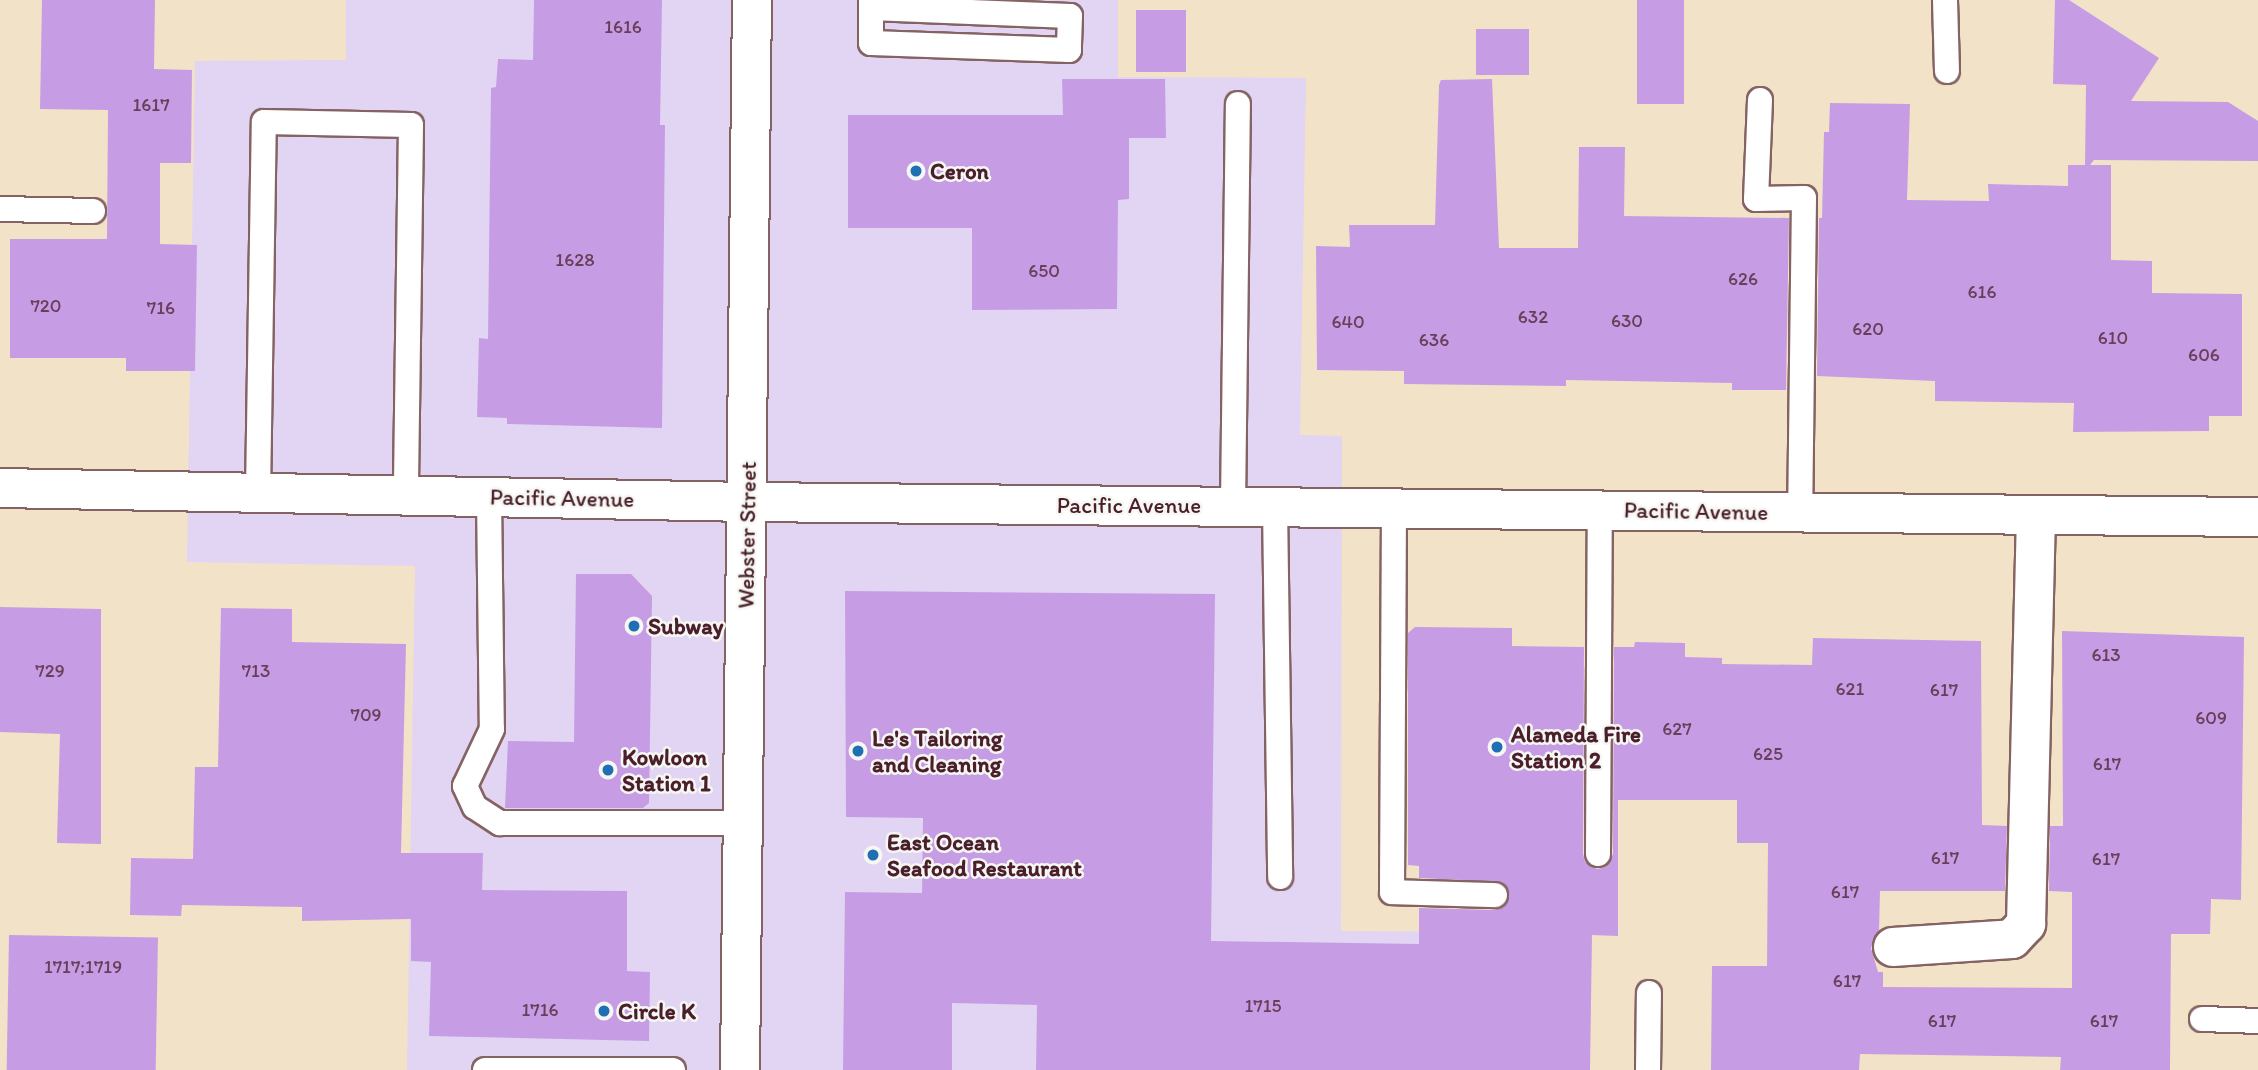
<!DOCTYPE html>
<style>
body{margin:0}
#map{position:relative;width:2258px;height:1070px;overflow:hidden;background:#f2e2c8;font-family:Itim,sans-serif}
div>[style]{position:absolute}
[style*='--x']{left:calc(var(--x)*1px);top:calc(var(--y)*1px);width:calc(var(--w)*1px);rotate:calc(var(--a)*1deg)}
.built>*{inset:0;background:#e2d4f3}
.building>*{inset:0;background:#c69de4;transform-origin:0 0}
.roads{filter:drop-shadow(2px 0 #856362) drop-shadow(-2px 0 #856362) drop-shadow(0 2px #856362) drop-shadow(0 -2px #856362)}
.lane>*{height:24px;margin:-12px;padding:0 12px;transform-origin:12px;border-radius:12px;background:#fff}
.street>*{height:38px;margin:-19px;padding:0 19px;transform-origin:19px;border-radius:19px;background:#fff}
.primary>*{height:38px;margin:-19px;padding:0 19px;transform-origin:19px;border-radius:19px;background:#fff}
.dots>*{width:19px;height:19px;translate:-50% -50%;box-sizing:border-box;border:4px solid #f6f6f2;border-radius:50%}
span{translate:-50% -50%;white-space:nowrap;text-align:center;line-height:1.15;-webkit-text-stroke:5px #f6f6f2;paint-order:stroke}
.number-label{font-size:19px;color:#693e59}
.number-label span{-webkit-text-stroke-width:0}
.poi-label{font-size:23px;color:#4a1f2b;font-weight:700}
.left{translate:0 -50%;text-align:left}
.street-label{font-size:23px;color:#4a1f2b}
</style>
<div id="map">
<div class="built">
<div style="clip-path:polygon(346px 0,1118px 0,1118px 77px,1306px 78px,1300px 435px,1342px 436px,1341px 931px,1484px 932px,1483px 1070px,407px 1070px,415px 566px,187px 562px,195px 61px,346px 60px)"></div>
</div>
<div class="building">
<div style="clip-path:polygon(42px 0,155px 0,154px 69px,192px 70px,191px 163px,160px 163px,160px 244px,197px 245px,195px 371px,126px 371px,126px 358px,10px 358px,10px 239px,107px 239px,108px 110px,40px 109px)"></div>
<div style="clip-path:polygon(534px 0,662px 0,660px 125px,665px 125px,662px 428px,507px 424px,507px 418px,477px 417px,479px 338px,488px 339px,491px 88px,496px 87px,498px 59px,533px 60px)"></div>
<div style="left:1637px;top:0;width:47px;height:104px"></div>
<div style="clip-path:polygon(2055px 0,2069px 0,2159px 58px,2131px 101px,2228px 102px,2258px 121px,2258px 161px,2094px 160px,2090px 165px,2111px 165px,2111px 260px,2152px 261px,2152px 293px,2242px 294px,2242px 416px,2209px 416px,2209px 431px,2073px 432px,2074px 403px,1935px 401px,1935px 381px,1817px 376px,1819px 218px,1822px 218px,1824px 132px,1829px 132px,1830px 103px,1910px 104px,1907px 200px,1989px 201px,1988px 184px,2068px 186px,2068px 165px,2085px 165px,2086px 85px,2053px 84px)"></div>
<div style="left:1136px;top:10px;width:50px;height:62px"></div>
<div style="left:1476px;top:29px;width:53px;height:46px"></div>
<div style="clip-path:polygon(1062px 79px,1165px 79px,1166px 138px,1129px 138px,1129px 199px,1118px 200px,1117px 309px,972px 310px,972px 228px,848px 228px,848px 115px,1063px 115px)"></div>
<div style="clip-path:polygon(1492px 79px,1499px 248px,1578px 248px,1579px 147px,1625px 147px,1624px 216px,1789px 218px,1786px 390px,1732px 390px,1732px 383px,1566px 380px,1566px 386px,1404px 384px,1404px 371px,1317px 370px,1316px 246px,1350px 247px,1349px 225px,1435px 225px,1439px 85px,1441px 80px)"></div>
<div style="clip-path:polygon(576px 574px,631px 574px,652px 596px,649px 803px,643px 808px,505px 808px,508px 741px,574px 742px)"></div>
<div style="clip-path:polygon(845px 591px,1215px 594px,1211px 941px,1419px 944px,1419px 908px,1495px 910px,1507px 903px,1508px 889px,1502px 882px,1419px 878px,1419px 866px,1408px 865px,1408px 633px,1415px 627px,1512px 628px,1512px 646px,1584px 647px,1583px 854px,1585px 862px,1597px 869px,1606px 867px,1613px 854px,1614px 647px,1634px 647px,1635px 642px,1685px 643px,1685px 657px,1722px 658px,1722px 664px,1812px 665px,1813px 638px,1981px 641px,1982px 825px,2007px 826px,2005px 891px,1880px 891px,1879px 931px,1871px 948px,1878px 972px,1883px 972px,1883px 987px,2072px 988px,2072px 892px,2049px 891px,2050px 826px,2063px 826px,2062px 631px,2244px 637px,2241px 900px,2211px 899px,2210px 934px,2171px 934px,2170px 1070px,2060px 1070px,2061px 1057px,1860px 1054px,1859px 1070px,1711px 1070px,1712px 966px,1767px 966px,1768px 843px,1737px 843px,1737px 800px,1618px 800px,1618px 936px,1592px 935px,1590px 1070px,1036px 1070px,1037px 1005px,952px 1003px,952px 1070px,843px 1070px,845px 892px,922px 893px,923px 818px,846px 817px)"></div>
<div style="clip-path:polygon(0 607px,101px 609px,101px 844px,57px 843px,60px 734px,0 732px)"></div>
<div style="clip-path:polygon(221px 608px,292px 609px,292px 642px,406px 644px,401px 853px,483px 853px,482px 890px,627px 891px,627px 971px,650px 972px,649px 1041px,429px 1036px,431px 962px,411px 961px,411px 919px,302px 921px,302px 907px,182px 905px,181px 916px,130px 915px,131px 858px,193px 859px,195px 767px,218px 767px)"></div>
<div style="left:9px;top:935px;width:149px;height:135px;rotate:1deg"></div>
</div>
<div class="roads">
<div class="lane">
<div style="--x:1945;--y:0;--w:71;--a:88.4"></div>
<div style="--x:871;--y:8;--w:199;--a:2.3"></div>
<div style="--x:1070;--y:16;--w:34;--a:92"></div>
<div style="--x:1069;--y:50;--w:198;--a:-178"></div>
<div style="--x:871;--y:43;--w:43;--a:-90"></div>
<div style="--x:1760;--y:100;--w:99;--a:92.3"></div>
<div style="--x:1756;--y:199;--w:48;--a:-1.2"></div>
<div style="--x:1804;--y:198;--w:314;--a:90.7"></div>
<div style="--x:0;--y:209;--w:93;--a:1.2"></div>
<div style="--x:258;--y:493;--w:371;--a:-89.1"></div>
<div style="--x:264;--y:122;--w:147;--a:1.2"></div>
<div style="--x:411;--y:125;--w:370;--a:90.8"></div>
<div style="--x:489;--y:496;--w:233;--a:89.3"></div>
<div style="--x:492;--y:729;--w:63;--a:115.3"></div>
<div style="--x:465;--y:786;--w:23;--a:65"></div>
<div style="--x:475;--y:807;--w:30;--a:33"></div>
<div style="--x:500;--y:823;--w:244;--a:0"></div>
<div style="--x:1233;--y:506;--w:402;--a:-89.3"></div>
<div style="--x:1275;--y:506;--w:371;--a:89.2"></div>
<div style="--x:1394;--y:507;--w:385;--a:90.3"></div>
<div style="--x:1392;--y:892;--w:103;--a:1.7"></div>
<div style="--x:1598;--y:854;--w:344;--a:-89.7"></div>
<div style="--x:2202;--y:1019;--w:56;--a:2"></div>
<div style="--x:485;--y:1070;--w:188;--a:0"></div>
<div style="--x:1648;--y:1070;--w:77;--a:-89.3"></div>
</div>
<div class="street">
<div style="--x:0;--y:488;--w:747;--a:1.07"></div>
<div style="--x:747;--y:502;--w:1511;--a:0.57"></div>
<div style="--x:1893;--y:947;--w:119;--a:-3.8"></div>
<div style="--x:2012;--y:939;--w:21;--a:-47"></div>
<div style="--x:2026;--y:924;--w:409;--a:-88.6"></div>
</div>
<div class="primary">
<div style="--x:740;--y:1070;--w:1070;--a:-89.36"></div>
</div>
</div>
<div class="dots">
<div style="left:916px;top:171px;background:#1f6fb2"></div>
<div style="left:634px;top:626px;background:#1f6fb2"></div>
<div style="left:1497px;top:747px;background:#1f6fb2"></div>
<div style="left:858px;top:751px;background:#1f6fb2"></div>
<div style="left:608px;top:770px;background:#1f6fb2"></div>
<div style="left:873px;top:855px;background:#1f6fb2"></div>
<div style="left:604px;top:1011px;background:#1f6fb2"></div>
</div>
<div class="number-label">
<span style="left:623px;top:27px">1616</span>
<span style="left:151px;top:105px">1617</span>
<span style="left:575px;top:260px">1628</span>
<span style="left:1044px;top:271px">650</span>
<span style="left:1743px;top:279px">626</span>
<span style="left:1982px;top:292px">616</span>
<span style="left:46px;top:306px">720</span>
<span style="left:161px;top:308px">716</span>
<span style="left:1533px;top:317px">632</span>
<span style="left:1627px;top:321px">630</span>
<span style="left:1348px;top:322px">640</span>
<span style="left:1868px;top:329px">620</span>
<span style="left:2113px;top:338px">610</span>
<span style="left:1434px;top:340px">636</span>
<span style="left:2204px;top:355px">606</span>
<span style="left:2106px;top:655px">613</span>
<span style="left:50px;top:671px">729</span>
<span style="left:256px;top:671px">713</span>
<span style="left:1850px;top:689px">621</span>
<span style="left:1944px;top:690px">617</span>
<span style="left:366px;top:715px">709</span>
<span style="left:2211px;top:718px">609</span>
<span style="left:1677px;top:729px">627</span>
<span style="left:1768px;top:754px">625</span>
<span style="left:2107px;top:764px">617</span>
<span style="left:1945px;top:858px">617</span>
<span style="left:2106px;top:859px">617</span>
<span style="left:1845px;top:892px">617</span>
<span style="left:83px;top:967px">1717;1719</span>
<span style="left:1847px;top:981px">617</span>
<span style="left:1263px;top:1006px">1715</span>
<span style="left:540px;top:1010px">1716</span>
<span style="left:1942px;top:1021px">617</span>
<span style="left:2104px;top:1021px">617</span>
</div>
<div class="poi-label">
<span class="left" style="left:930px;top:171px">Ceron</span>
<span class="left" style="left:648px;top:626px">Subway</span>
<span class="left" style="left:1511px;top:747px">Alameda Fire<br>Station 2</span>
<span class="left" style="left:872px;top:751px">Le's Tailoring<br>and Cleaning</span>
<span class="left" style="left:622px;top:770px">Kowloon<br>Station 1</span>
<span class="left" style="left:887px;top:855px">East Ocean<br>Seafood Restaurant</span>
<span class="left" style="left:618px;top:1011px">Circle K</span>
</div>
<div class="street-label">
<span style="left:562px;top:498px;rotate:1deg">Pacific Avenue</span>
<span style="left:1129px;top:505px">Pacific Avenue</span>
<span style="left:1696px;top:511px;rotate:1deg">Pacific Avenue</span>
<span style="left:747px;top:535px;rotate:-89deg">Webster Street</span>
</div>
</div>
